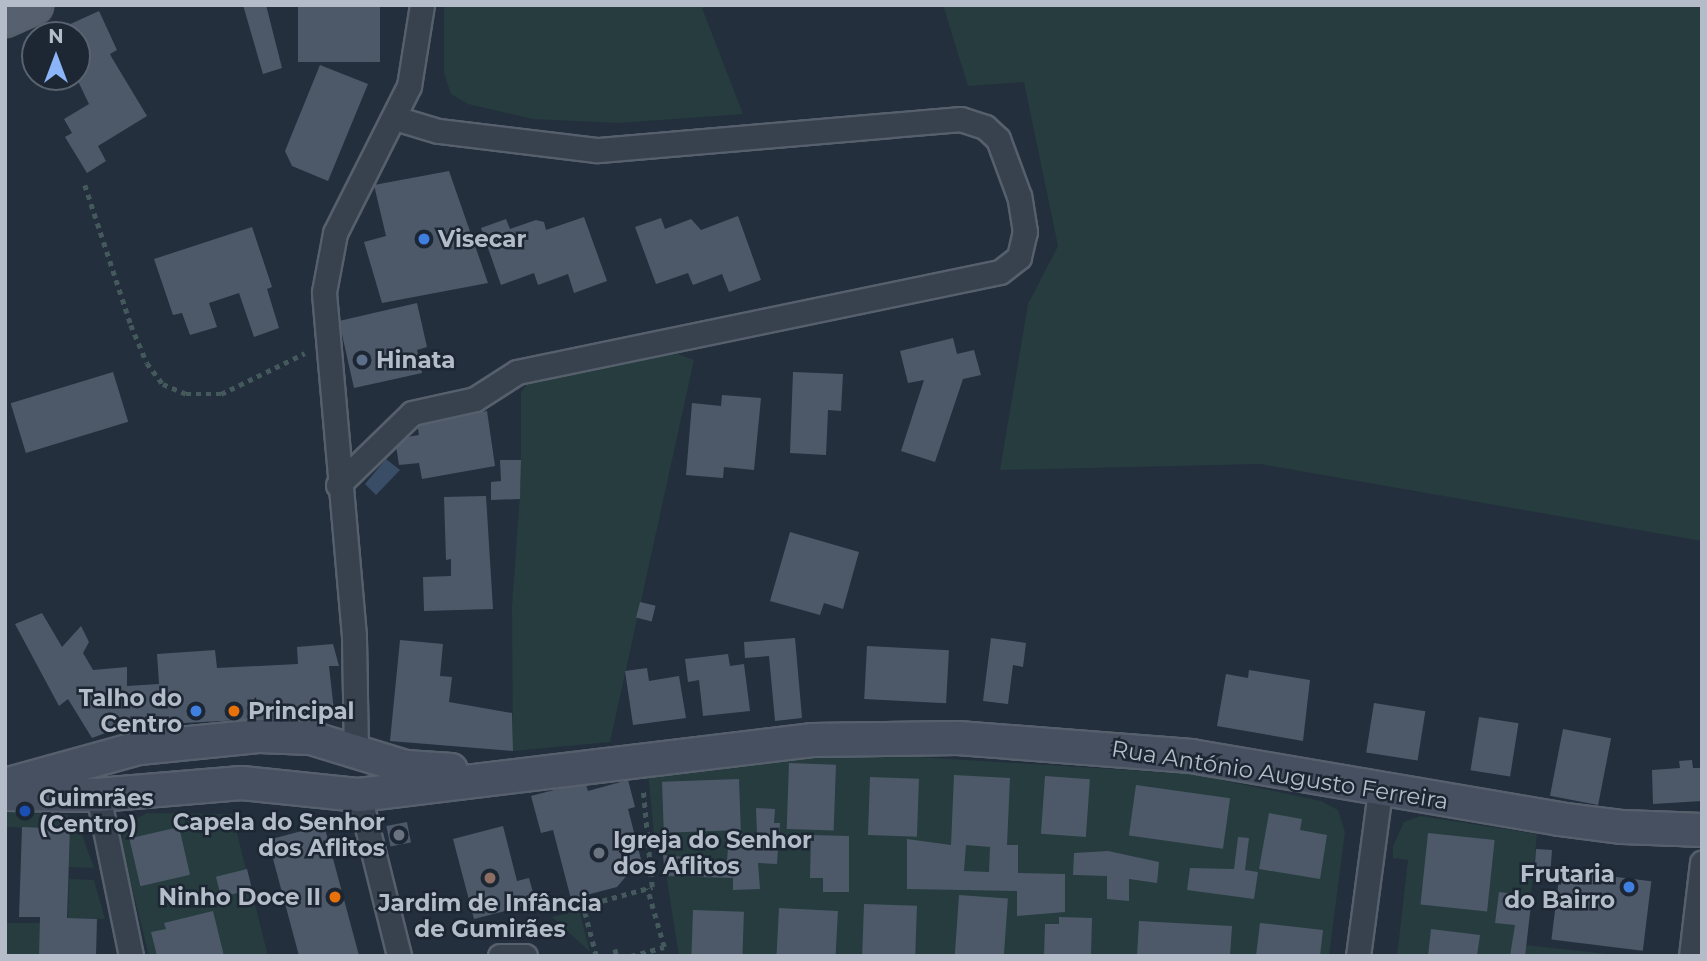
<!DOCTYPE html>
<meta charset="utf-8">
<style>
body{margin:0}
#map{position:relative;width:1707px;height:961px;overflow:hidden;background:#242f3d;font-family:Montserrat,sans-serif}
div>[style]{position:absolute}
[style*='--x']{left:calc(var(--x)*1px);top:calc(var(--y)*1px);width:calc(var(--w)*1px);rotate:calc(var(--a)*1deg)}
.green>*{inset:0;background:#263c3e;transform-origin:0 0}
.water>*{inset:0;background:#394d66}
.building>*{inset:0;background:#4d5969;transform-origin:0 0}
.path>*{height:4.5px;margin-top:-2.25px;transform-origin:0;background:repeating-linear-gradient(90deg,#44595c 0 5px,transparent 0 10px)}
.roads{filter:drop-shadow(2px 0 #565f6c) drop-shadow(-2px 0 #565f6c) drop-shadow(0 2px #565f6c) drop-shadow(0 -2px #565f6c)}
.street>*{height:23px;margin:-11.5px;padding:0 11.5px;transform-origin:11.5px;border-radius:11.5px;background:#38414e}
.secondary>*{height:32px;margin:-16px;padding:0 16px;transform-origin:16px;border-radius:16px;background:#465060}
.primary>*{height:35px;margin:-17.5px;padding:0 17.5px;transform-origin:17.5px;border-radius:17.5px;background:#56606e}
.dots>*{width:19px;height:19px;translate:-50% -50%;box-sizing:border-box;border:4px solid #1d2633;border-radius:50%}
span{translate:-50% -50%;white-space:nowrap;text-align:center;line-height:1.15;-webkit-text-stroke:5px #1d2633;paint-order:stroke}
.poi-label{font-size:23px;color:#b4bcc9;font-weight:700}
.left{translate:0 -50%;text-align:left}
.right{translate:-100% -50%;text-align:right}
.street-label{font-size:23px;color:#b4bcc9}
.frame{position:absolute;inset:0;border:7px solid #b4bcc9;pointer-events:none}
.north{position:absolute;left:21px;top:21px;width:70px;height:70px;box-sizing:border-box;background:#1d2633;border:2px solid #59626f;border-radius:50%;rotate:0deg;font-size:19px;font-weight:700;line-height:28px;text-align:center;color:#b4bcc9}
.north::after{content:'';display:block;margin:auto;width:24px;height:32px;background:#8bb5f7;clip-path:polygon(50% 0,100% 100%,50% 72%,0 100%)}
</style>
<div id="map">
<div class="green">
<div style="clip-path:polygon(444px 5px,713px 5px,702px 8px,743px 114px,619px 123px,533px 119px,468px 104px,451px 94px,444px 73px)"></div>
<div style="clip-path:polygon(943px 5px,1702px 5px,1702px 541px,1260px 464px,1000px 470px,1028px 304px,1058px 246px,1024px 82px,968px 86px)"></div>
<div style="clip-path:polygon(678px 354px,694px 360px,610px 742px,513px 751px,512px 606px,521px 480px,521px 392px,529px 382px,606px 360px)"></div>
<div style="clip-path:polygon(852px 753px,1193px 774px,1321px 801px,1338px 810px,1345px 832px,1329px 956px,679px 956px,663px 855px,656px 854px,648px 773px)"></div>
<div style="clip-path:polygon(5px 812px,68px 815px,79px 826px,94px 868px,69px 867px,70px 829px,5px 827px)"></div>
<div style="clip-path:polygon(147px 813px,232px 814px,268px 956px,149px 956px,121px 844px,128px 823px)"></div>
<div style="clip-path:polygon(1420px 816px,1537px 834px,1526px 945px,1625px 956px,1397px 956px,1408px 860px,1393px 858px,1393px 846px,1404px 822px)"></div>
<div style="clip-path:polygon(69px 879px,94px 880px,105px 919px,68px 918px)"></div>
<div style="clip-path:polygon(579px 910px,590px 952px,552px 917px)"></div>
<div style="left:5px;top:923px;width:35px;height:33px"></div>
</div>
<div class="water">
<div style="clip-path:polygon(386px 459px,400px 470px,376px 495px,365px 484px)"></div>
</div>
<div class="building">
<div style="clip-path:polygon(243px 5px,266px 5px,282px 68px,263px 74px)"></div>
<div style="left:298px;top:5px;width:82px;height:57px"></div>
<div style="clip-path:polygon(99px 11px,117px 50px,110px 54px,112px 58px,147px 116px,98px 146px,106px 161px,87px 173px,65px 137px,72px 133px,64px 119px,89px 104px,76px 77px,77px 35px,57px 35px,55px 31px)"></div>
<div style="clip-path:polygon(320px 65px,368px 84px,328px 181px,292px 166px,285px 151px)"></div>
<div style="clip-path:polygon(449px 171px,488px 283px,382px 303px,364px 242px,386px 236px,374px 185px)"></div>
<div style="clip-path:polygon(738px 216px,761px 280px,729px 292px,722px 274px,693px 285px,688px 273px,656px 284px,635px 227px,661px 218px,665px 229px,691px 219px,701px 230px)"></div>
<div style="clip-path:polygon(584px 217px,607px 281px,574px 293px,568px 274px,538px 285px,534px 273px,501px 285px,481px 228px,506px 219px,510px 229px,536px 220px,544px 222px,546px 230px)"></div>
<div style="clip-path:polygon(252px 227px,272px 287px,267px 289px,279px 328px,254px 337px,239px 293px,209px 303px,217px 327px,190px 335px,182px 313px,173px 315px,154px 259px)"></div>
<div style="clip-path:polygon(417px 303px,427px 347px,417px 350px,422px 373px,354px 388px,339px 321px)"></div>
<div style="clip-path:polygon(953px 338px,957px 354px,974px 350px,981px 375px,963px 379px,935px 462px,901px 451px,924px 380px,908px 383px,900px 351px)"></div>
<div style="left:113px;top:372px;width:52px;height:107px;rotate:73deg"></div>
<div style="clip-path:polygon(793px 372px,843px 374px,841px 411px,828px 410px,826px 455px,790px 453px)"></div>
<div style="clip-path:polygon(722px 395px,761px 398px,754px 470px,724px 467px,723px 478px,686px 475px,692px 403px,721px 406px)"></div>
<div style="clip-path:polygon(487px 411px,495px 466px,422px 479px,419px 463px,399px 465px,395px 439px,419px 435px,417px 423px)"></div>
<div style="clip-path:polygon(500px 460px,521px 460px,520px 499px,491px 500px,491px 482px,501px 481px)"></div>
<div style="clip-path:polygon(486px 496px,493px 609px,424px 611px,423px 577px,451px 576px,451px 559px,446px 560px,444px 497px)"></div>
<div style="clip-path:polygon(790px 532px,859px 552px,843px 609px,824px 603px,820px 615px,770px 601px)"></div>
<div style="left:640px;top:602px;width:16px;height:16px;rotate:14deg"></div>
<div style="clip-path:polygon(42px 613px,62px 647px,81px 626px,89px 642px,83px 653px,93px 670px,127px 667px,127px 686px,159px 684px,157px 654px,215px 650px,217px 668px,298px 664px,297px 647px,333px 644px,339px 666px,329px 666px,335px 720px,300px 717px,124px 726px,92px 738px,68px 699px,59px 706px,15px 624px)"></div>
<div style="clip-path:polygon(795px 638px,802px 718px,775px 721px,769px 656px,745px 658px,744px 642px)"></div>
<div style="clip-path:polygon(991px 638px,1026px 643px,1023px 667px,1013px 665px,1008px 704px,983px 701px)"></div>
<div style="clip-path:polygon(400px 640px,443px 644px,440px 676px,452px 677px,449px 702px,512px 713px,513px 751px,390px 741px)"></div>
<div style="left:867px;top:646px;width:82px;height:53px;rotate:3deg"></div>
<div style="clip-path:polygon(728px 654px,730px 666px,744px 664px,750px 711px,703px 716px,699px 680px,688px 682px,685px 659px)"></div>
<div style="clip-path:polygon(647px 668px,649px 681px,679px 676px,686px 718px,633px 725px,625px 671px)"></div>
<div style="clip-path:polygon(1249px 670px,1310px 680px,1303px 741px,1217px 726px,1226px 674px,1248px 678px)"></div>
<div style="left:1374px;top:703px;width:52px;height:50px;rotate:9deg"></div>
<div style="left:1479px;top:717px;width:40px;height:54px;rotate:9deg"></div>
<div style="left:1563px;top:729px;width:49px;height:68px;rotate:11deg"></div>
<div style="clip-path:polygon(1692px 760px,1693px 768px,1702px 768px,1702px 801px,1653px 804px,1652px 770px,1680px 768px,1679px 761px)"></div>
<div style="left:789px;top:763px;width:47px;height:66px;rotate:2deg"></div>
<div style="clip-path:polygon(evenodd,954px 775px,1010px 778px,1007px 845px,1018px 845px,1018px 873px,1065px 874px,1065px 912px,1017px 916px,1017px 891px,907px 889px,907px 839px,951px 845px,954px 775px,966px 845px,990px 847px,989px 872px,964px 871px,966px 845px)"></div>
<div style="left:1045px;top:776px;width:45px;height:58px;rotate:4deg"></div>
<div style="left:870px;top:777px;width:49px;height:58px;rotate:2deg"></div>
<div style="left:739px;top:779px;width:51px;height:77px;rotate:88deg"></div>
<div style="clip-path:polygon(628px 780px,635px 807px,628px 809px,645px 875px,628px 874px,617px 887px,571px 899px,553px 830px,541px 833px,531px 796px,585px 782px,588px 791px)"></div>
<div style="left:1136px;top:785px;width:95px;height:51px;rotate:8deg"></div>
<div style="clip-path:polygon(756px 808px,775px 809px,774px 823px,780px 823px,777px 864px,758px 863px,760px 889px,733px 890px,733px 878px,665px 876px,663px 855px,727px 861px,729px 834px,757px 834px)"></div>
<div style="clip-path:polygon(1269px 813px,1302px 819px,1300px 830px,1327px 835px,1320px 879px,1259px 869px)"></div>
<div style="left:407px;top:822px;width:21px;height:21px;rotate:79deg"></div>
<div style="left:324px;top:825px;width:136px;height:58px;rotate:75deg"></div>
<div style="clip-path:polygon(503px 826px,517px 881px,529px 878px,536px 903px,474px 919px,453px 839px)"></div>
<div style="clip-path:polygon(22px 827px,70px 829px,67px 918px,97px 919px,96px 956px,39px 956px,40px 917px,19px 917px)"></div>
<div style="left:179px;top:827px;width:49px;height:51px;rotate:77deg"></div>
<div style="left:1428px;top:833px;width:67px;height:72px;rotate:6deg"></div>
<div style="clip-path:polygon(811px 835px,849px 836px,849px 892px,823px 892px,823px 878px,810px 878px)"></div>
<div style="clip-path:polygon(1238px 837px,1249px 838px,1245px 870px,1258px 872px,1254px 899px,1187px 890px,1190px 868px,1234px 869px)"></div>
<div style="left:1536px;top:849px;width:16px;height:24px;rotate:4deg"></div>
<div style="clip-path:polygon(1108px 851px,1159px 862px,1157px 883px,1129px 879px,1129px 901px,1107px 899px,1107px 876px,1073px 875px,1074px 853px)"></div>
<div style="left:247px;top:869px;width:21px;height:32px;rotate:76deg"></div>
<div style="left:1560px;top:870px;width:92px;height:70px;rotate:7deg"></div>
<div style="clip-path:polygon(1499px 892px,1532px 896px,1525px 956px,1510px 956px,1515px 925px,1495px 923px)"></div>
<div style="left:959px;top:895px;width:49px;height:61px;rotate:4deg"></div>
<div style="left:864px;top:904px;width:53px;height:52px;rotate:2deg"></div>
<div style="left:779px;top:908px;width:59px;height:48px;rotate:3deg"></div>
<div style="left:693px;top:910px;width:51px;height:46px;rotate:2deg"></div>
<div style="clip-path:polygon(213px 911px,224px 956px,157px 956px,151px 932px,166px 929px,164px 923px)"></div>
<div style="clip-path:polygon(1059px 917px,1092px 918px,1091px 956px,1044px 956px,1045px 924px,1059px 924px)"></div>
<div style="clip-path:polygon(1139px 921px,1232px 926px,1230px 956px,1137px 956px)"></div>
<div style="clip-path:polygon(1260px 923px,1323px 930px,1320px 956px,1256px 956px)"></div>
<div style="clip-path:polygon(1431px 929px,1480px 935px,1477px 956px,1428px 956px)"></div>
</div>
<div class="path">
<div style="--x:85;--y:185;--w:147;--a:71.8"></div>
<div style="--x:131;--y:325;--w:41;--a:67.2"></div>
<div style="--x:147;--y:363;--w:26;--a:53"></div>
<div style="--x:163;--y:384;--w:25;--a:23"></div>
<div style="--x:186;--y:394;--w:35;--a:0"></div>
<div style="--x:221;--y:394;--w:93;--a:-26"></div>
<div style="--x:615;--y:949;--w:7;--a:74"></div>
<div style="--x:596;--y:956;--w:52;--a:-104.6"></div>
<div style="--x:583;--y:906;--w:72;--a:-15.4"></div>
<div style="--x:652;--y:887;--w:97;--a:-95.3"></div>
<div style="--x:631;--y:956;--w:34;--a:-15"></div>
<div style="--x:664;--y:947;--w:61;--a:-106.1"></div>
</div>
<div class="roads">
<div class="street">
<div style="--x:338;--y:485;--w:103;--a:-44.2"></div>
<div style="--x:412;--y:413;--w:65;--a:-12.5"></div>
<div style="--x:475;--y:399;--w:50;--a:-32.7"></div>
<div style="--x:517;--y:372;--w:493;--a:-11.7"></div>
<div style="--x:1000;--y:272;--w:24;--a:-38"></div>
<div style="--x:1019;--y:257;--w:26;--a:-77"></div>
<div style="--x:1025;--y:232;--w:36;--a:-99"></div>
<div style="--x:1019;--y:196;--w:61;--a:-110.2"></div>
<div style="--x:998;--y:139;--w:18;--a:-137"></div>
<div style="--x:985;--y:127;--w:25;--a:-162"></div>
<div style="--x:961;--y:119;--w:366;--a:175.1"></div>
<div style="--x:596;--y:150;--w:159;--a:-173.1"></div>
<div style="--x:438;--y:131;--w:45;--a:-163.2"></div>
<div style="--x:356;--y:753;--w:117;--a:-91"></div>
<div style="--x:354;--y:636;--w:345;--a:-95"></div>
<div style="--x:324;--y:292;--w:60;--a:-79.4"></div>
<div style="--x:335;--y:233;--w:165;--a:-63.3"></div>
<div style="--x:409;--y:86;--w:82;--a:-80.9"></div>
<div style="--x:98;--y:795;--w:164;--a:78.4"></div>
<div style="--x:359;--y:795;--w:166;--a:76"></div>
<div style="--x:500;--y:956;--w:25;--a:0"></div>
<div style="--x:1358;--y:956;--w:166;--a:-82.4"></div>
<div style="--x:1691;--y:956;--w:94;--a:-83.3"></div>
</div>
<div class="secondary">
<div style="--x:9;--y:784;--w:135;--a:-15.5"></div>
<div style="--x:139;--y:748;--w:122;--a:-5.7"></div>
<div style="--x:260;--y:736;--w:51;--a:2.2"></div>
<div style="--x:311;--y:738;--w:99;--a:17"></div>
<div style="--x:406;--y:767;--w:45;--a:3.8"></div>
<div style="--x:5;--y:794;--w:93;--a:0.6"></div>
<div style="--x:98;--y:795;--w:144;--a:-4.8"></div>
<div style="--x:242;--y:783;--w:118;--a:5.9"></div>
<div style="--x:359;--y:795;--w:456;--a:-6.9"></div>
<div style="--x:812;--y:740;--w:146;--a:-0.8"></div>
<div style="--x:958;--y:738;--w:234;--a:4.4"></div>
<div style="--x:1191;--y:756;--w:373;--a:9.7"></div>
<div style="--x:1559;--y:819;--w:64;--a:7.2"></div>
<div style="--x:1622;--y:827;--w:80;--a:2.1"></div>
</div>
<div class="primary">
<div style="--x:5;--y:18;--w:32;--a:-24"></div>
</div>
</div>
<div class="dots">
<div style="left:424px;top:239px;background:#3f7fe0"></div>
<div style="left:362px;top:360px;background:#5c6f8a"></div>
<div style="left:196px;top:711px;background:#3f7fe0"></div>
<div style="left:234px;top:711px;background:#e8710a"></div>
<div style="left:25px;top:811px;background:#1a4fb4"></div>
<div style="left:399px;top:835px;background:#6b7280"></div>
<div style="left:599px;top:853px;background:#6b7280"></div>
<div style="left:490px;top:878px;background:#8d6e63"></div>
<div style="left:1629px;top:887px;background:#3f7fe0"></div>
<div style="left:335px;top:897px;background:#e8710a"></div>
</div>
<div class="poi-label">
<span class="left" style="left:438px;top:239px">Visecar</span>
<span class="left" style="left:376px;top:360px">Hinata</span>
<span class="right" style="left:182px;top:711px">Talho do<br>Centro</span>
<span class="left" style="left:248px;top:711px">Principal</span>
<span class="left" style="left:39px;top:811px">Guimrães<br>(Centro)</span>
<span class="right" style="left:385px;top:835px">Capela do Senhor<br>dos Aflitos</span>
<span class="left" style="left:613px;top:853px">Igreja do Senhor<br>dos Aflitos</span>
<span class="right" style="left:1615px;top:887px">Frutaria<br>do Bairro</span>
<span class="right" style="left:321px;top:897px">Ninho Doce II</span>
<span style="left:490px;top:916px">Jardim de Infância<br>de Gumirães</span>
</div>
<div class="street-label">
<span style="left:1280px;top:775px;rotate:9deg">Rua António Augusto Ferreira</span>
</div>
<div class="frame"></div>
<div class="north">N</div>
</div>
